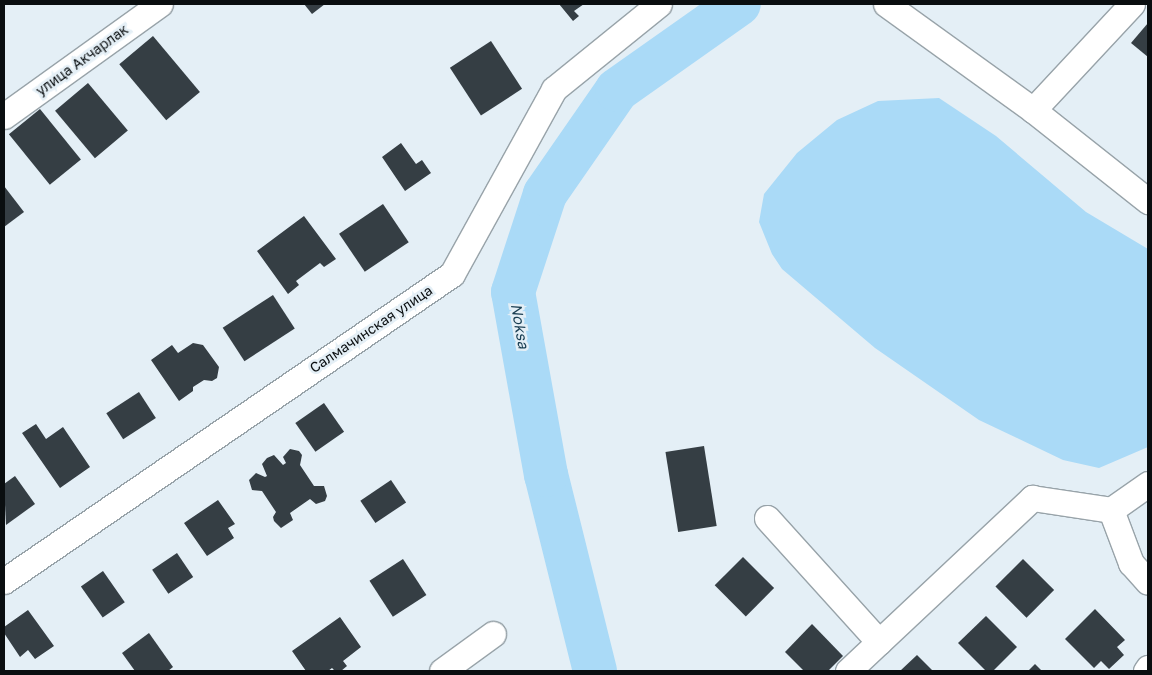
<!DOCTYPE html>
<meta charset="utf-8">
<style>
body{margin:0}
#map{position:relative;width:1152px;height:675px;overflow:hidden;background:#e4eff6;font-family:"Golos Text",sans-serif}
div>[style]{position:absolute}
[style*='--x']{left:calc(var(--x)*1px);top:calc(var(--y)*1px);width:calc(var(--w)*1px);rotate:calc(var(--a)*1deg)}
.water>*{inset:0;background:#aadaf7}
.river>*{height:44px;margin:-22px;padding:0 22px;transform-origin:22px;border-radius:22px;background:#aadaf7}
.building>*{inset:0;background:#353e44;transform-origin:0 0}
.roads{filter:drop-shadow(1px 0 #98a3a9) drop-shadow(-1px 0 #98a3a9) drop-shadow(0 1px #98a3a9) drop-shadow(0 -1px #98a3a9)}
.minor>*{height:25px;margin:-12.5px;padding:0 12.5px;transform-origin:12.5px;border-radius:12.5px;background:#fff}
span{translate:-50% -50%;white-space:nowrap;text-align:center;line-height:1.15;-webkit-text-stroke:5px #e4eff6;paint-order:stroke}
.street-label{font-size:14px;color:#0a0e10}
.water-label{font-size:15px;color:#183d51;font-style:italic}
.frame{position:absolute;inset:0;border:5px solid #0a0e10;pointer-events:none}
</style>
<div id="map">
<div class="water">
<div style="clip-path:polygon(939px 98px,996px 136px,1086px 212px,1148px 249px,1148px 447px,1099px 468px,1063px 460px,979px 420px,875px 348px,782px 269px,772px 254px,759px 222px,764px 194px,797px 153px,837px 120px,878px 101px)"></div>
</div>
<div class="river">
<div style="--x:595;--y:671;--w:202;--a:-104"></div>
<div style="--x:546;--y:475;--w:186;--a:-100.2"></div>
<div style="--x:513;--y:292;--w:103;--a:-71.9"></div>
<div style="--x:545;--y:194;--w:126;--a:-55.3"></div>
<div style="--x:617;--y:90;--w:149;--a:-35.2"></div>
</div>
<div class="building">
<div style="clip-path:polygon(304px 4px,325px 4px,312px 14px)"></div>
<div style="clip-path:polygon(559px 4px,584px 4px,574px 11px,579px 16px,573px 21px)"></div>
<div style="clip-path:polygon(1148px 23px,1148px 57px,1131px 43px)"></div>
<div style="left:153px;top:36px;width:73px;height:44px;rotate:50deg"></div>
<div style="left:491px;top:41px;width:57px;height:49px;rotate:57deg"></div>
<div style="left:88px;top:83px;width:62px;height:43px;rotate:50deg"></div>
<div style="left:40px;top:109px;width:65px;height:40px;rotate:51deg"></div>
<div style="clip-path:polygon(401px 143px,416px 164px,422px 160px,431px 173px,405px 191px,382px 157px)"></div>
<div style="clip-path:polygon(4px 186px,24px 212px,4px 227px)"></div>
<div style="left:383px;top:204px;width:46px;height:53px;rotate:56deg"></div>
<div style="clip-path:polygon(304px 216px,336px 259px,324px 267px,320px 263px,296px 281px,299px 285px,288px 294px,257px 251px)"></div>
<div style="left:273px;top:295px;width:40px;height:60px;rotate:57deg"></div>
<div style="clip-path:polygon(193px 343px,203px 345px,219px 367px,217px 378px,212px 381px,204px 380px,193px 387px,193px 391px,179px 401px,151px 360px,172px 345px,178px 353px)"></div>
<div style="left:139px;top:392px;width:31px;height:39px;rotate:57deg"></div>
<div style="left:324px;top:403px;width:35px;height:35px;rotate:55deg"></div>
<div style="clip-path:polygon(36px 424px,46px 439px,63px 427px,90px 467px,60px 488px,22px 433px)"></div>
<div style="left:704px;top:446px;width:81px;height:39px;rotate:81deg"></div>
<div style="clip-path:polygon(290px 449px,299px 451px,302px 455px,300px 465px,314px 486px,324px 486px,327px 496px,325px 501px,316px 504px,310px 499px,290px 513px,293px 520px,281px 528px,274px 521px,273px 517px,276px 512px,262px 491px,252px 490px,249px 480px,256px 473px,265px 477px,267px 476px,262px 464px,267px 458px,274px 455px,283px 465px,286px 463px,283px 457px)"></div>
<div style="clip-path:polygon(15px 476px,35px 504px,6px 525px,4px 484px)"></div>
<div style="left:391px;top:480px;width:27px;height:37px;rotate:56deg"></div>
<div style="clip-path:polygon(218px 500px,235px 524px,228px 528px,234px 538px,207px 556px,184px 523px)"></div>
<div style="left:177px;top:553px;width:29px;height:30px;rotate:56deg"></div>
<div style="left:743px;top:557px;width:44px;height:40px;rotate:45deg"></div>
<div style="left:403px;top:559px;width:43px;height:40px;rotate:57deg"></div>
<div style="left:1023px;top:559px;width:44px;height:39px;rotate:45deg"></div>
<div style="left:103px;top:571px;width:38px;height:27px;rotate:55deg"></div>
<div style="clip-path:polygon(1095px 609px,1125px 640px,1117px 647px,1124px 655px,1109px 669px,1101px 661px,1094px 668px,1065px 639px)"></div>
<div style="clip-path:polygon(28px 610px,54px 646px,35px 659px,28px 650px,20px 657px,4px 633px,4px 627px)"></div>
<div style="clip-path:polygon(986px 616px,1017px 647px,993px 671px,986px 671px,958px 643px)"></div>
<div style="clip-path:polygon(340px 617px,361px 647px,343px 661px,347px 666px,341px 671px,335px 671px,332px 668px,328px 671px,306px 671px,292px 651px)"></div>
<div style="clip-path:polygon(812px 624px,843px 656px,828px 671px,804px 671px,785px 652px)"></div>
<div style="clip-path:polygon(149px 633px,173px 667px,168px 671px,135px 671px,122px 653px)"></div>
<div style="clip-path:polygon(917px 655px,933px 671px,900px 671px)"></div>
<div style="clip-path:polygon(1035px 664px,1042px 671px,1028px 671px)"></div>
</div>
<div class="roads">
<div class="minor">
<div style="--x:886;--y:4;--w:181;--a:35.8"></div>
<div style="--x:1033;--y:110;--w:147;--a:38.4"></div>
<div style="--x:1033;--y:110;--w:145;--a:-47"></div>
<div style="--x:4;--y:116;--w:192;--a:-35.7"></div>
<div style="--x:1111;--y:510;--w:57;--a:69.3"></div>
<div style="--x:1131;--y:563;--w:25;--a:48"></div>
<div style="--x:767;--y:518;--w:167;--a:47.9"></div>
<div style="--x:4;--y:581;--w:543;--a:-34.42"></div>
<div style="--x:452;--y:274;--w:211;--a:-61.1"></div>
<div style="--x:554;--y:89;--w:135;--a:-39"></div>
<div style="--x:442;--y:671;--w:63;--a:-36"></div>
<div style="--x:848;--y:671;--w:253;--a:-43.2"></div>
<div style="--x:1032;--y:498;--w:80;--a:8.6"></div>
<div style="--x:1111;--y:510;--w:45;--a:-35.1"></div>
<div style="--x:1146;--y:671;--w:4;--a:-56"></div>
</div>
</div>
<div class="street-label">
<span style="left:82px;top:60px;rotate:-36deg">улица Акчарлак</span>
<span style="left:371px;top:329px;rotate:-34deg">Салмачинская улица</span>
</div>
<div class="water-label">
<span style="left:520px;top:326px;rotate:80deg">Noksa</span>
</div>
<div class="frame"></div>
</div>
